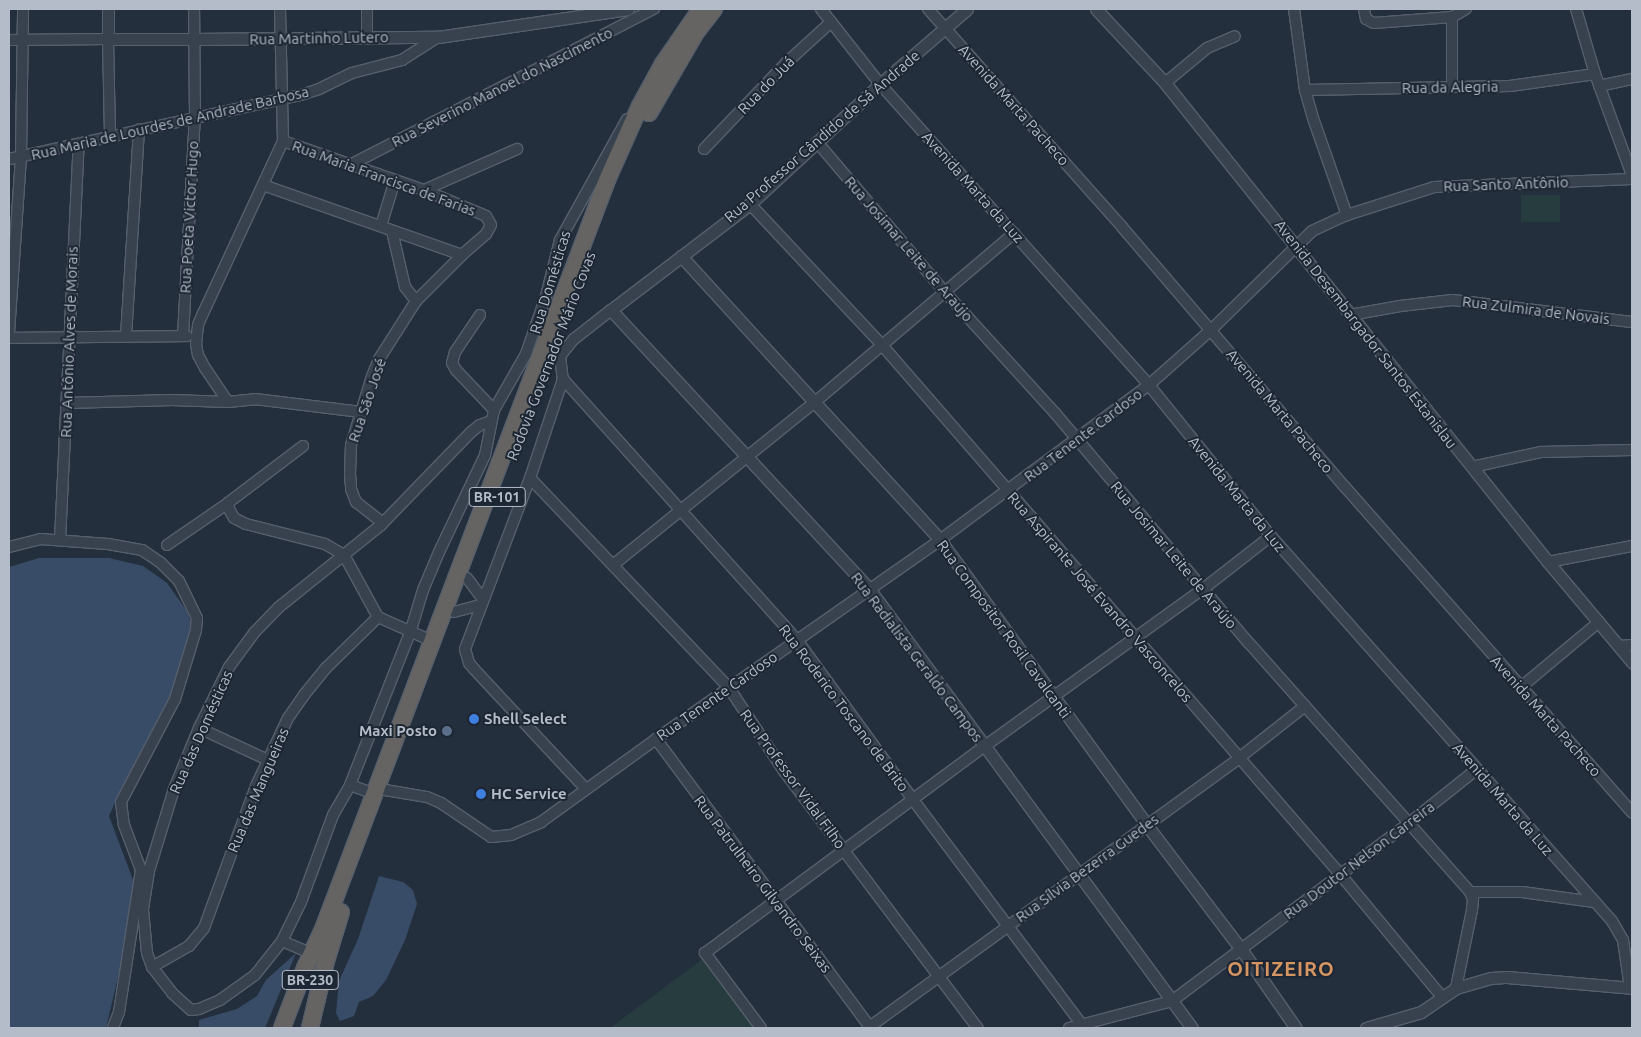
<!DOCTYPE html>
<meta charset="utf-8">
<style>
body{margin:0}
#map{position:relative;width:1641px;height:1037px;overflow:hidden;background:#242f3e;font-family:Ubuntu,sans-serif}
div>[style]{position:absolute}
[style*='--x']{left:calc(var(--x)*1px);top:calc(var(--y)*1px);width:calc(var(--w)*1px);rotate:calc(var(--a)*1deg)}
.green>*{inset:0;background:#263c3f;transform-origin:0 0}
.water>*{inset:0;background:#394c67}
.roads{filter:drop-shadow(1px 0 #565f6c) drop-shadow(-1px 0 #565f6c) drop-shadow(0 1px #565f6c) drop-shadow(0 -1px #565f6c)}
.minor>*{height:10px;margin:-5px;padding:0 5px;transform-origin:5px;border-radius:5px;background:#38414e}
.tertiary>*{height:11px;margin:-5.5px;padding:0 5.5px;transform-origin:5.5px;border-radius:5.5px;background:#38414e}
.trunk>*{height:16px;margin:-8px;padding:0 8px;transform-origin:8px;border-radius:8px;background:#656462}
.dots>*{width:14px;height:14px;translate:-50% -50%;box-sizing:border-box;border:2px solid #1d2633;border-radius:50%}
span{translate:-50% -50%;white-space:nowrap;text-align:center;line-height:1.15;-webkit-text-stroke:4px #1d2633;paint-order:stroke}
.shield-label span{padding:1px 4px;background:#1d2633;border:1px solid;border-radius:4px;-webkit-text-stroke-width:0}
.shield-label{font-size:14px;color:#b4bcc9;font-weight:700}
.street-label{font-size:15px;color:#b4bcc9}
.poi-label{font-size:15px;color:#b4bcc9;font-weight:700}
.left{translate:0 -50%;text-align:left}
.right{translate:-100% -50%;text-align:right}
.district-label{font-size:20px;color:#d59563;font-weight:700;letter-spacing:1px}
.frame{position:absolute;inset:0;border:10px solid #b4bcc9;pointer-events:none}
</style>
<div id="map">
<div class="green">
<div style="left:1521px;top:195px;width:39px;height:27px"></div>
<div style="clip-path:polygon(704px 958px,757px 1028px,610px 1028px)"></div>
</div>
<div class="water">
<div style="clip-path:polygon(39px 558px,109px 558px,143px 566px,167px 583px,187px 611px,194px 632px,178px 691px,122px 787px,109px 816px,133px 880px,133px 914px,106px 1028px,9px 1028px,9px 567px)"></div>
<div style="clip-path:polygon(379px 876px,403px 882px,413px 890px,417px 904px,405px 940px,386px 980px,373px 996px,359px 1002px,354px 1016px,340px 1021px,336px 1013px,339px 981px,358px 939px)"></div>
<div style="clip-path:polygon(296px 953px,265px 1028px,199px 1028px,199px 1020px,237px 1009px,257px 996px,266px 980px)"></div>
</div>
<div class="roads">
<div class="minor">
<div style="--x:280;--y:9;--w:132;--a:88.7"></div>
<div style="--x:283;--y:141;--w:190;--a:114.9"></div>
<div style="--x:203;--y:313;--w:13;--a:113"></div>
<div style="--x:198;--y:325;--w:19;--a:96"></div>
<div style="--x:196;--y:344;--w:11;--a:80"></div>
<div style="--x:198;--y:355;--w:15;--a:62"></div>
<div style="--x:205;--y:368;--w:41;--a:55.9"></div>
<div style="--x:228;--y:402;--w:27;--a:-6"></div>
<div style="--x:255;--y:399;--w:107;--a:7"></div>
<div style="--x:367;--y:9;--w:29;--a:90"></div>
<div style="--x:821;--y:9;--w:95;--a:51.8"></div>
<div style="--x:880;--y:84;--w:404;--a:48.2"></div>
<div style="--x:1149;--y:385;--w:194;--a:51.1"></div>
<div style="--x:1271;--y:536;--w:514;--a:48.47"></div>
<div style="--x:1612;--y:921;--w:22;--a:60"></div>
<div style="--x:1623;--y:940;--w:49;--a:81.7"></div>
<div style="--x:928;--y:9;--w:292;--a:48.3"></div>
<div style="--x:1122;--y:227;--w:343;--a:49.4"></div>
<div style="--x:1345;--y:487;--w:434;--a:48.6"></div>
<div style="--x:1294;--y:9;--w:82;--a:82.3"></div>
<div style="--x:1305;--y:90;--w:32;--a:74"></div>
<div style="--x:1314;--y:121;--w:100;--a:70.7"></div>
<div style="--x:1364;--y:9;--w:10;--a:79"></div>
<div style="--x:1366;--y:19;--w:9;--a:27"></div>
<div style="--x:1374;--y:23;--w:78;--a:-4.4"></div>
<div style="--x:1576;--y:9;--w:68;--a:73.7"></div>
<div style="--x:1595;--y:74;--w:108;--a:69.9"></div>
<div style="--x:9;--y:40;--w:99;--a:-0.6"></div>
<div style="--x:108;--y:39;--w:97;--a:88.8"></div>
<div style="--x:1165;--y:83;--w:55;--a:-39.8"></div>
<div style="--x:1207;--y:48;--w:30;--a:-23"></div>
<div style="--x:1452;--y:86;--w:69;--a:-90"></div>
<div style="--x:1452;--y:17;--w:16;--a:-30"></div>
<div style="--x:1599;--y:86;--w:34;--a:-12"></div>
<div style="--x:1305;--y:90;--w:205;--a:-1.1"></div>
<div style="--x:1510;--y:86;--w:86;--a:-8"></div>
<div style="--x:283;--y:141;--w:149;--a:19.2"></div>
<div style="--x:424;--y:190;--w:67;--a:22.8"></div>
<div style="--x:486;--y:216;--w:10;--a:61"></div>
<div style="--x:491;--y:225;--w:10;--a:119"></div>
<div style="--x:486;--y:234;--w:32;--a:139"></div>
<div style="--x:462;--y:255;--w:65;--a:135"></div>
<div style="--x:416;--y:301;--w:69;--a:122.5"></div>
<div style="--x:379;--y:359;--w:18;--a:112"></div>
<div style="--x:372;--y:376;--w:72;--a:106.9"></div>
<div style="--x:351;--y:445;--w:28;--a:92"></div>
<div style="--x:350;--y:473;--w:16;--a:86"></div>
<div style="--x:351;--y:489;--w:14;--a:69"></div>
<div style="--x:356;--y:502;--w:34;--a:38"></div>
<div style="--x:817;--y:142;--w:196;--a:49.6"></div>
<div style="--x:944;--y:291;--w:165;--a:47.7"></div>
<div style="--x:1055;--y:413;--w:301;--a:49.9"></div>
<div style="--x:1249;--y:643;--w:333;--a:48.4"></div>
<div style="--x:1470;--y:892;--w:8;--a:67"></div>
<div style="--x:1473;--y:899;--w:11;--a:95"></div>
<div style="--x:1472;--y:910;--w:80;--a:101.6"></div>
<div style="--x:704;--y:149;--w:119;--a:-46.4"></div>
<div style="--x:786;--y:63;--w:61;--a:-42.3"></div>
<div style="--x:9;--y:159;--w:302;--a:-12.4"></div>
<div style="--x:304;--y:94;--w:16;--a:-18"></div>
<div style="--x:319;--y:89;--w:37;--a:-26"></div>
<div style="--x:352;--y:73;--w:52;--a:-14.6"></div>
<div style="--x:402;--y:60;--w:43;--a:-32.6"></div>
<div style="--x:350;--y:165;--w:342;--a:-27.2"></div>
<div style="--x:263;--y:185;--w:211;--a:19.4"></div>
<div style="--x:424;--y:190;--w:102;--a:-23.8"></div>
<div style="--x:750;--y:204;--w:192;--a:46.9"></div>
<div style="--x:881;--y:344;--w:194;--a:49"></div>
<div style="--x:1008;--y:490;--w:508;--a:49.15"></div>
<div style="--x:1340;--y:874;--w:161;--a:50.3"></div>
<div style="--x:381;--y:226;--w:48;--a:-73.1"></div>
<div style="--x:392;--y:231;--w:57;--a:76.9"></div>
<div style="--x:405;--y:287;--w:18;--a:52"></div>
<div style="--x:480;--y:315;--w:45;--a:124"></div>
<div style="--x:455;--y:352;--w:11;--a:105"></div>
<div style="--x:452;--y:363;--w:8;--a:60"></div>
<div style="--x:456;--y:370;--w:55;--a:46.5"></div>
<div style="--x:1350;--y:315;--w:51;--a:-10.2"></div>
<div style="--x:1400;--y:306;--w:53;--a:-6.5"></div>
<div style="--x:1453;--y:300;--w:180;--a:7"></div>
<div style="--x:9;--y:333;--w:177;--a:-86.1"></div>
<div style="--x:21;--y:156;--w:147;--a:-89.2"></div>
<div style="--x:126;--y:336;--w:207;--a:-86.4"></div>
<div style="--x:183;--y:336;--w:219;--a:-86.9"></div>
<div style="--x:195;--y:117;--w:108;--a:-90.5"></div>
<div style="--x:9;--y:338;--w:178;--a:-0.6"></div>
<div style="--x:560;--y:356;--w:23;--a:83"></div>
<div style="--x:563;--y:379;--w:351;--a:48.1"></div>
<div style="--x:797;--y:640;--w:199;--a:54"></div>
<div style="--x:914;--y:801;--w:280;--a:53.1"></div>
<div style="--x:560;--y:356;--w:22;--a:-51"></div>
<div style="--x:574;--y:339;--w:47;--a:-38.1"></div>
<div style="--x:563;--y:379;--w:104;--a:108.4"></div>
<div style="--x:530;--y:478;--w:183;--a:110.8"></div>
<div style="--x:465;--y:649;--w:15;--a:74"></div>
<div style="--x:469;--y:663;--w:8;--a:50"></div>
<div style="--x:474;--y:669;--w:164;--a:47"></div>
<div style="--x:67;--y:403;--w:105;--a:-1.6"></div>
<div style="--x:172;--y:400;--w:56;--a:2"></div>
<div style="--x:491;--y:421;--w:12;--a:160"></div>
<div style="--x:480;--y:425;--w:11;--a:142"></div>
<div style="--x:471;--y:432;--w:129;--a:134.1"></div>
<div style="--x:381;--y:525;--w:131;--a:141.2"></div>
<div style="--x:279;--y:607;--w:36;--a:134"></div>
<div style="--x:254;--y:633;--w:42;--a:126.3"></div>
<div style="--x:229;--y:667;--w:68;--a:116.2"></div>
<div style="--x:199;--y:728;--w:66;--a:112.3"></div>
<div style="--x:174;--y:789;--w:86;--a:107"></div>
<div style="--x:149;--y:871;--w:39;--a:99"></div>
<div style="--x:143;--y:910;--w:43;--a:84.7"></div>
<div style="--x:147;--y:953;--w:15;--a:70"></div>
<div style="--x:152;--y:967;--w:33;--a:52"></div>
<div style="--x:172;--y:993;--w:25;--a:42"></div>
<div style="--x:191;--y:1010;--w:8;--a:-7"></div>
<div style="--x:199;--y:1009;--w:23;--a:-23"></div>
<div style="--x:220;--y:1000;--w:43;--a:-35.5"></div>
<div style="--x:255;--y:975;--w:43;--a:-51.5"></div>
<div style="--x:282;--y:941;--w:43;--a:-64"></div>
<div style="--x:301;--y:902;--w:93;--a:-69.8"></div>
<div style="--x:333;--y:815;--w:34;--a:-60"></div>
<div style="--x:350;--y:785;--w:163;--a:-68.5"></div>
<div style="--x:410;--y:633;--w:45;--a:-73.2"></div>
<div style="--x:423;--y:590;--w:41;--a:-67.2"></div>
<div style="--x:439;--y:552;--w:107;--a:-64.6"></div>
<div style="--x:485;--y:455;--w:46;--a:-78.7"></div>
<div style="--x:494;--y:410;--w:64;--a:-60.3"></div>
<div style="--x:526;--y:354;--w:61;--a:-71"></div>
<div style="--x:546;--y:296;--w:58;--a:-76"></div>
<div style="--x:560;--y:240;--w:138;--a:-61"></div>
<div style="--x:303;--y:446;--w:94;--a:142.8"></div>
<div style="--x:228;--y:503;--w:6;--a:81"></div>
<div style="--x:229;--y:509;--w:10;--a:61"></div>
<div style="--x:234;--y:518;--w:13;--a:27"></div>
<div style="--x:246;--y:524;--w:81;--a:14.2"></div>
<div style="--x:325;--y:544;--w:22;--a:30"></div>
<div style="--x:1472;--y:467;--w:71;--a:-12.3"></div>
<div style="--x:1541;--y:452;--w:91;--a:-1.3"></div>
<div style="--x:530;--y:478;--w:289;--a:46.5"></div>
<div style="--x:729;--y:688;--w:100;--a:56.5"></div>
<div style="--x:784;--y:771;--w:322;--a:53"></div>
<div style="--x:60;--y:540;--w:396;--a:-87.3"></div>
<div style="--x:167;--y:545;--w:74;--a:-34.5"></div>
<div style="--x:9;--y:547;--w:32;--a:-14"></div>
<div style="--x:40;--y:539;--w:68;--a:4.2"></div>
<div style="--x:108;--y:544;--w:35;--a:10"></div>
<div style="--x:142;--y:550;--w:23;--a:34"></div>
<div style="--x:161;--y:563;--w:25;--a:45"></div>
<div style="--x:179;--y:581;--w:41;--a:64.1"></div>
<div style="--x:197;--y:618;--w:12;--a:95"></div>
<div style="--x:196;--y:630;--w:72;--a:106.9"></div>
<div style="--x:175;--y:699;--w:116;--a:117.7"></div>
<div style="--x:121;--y:802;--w:23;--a:83"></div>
<div style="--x:124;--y:825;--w:48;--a:69.3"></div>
<div style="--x:141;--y:870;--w:144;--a:98.8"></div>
<div style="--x:119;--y:1012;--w:17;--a:111"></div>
<div style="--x:344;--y:555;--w:71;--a:61.3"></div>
<div style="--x:378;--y:617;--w:59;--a:24"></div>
<div style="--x:1548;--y:562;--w:86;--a:-10.8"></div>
<div style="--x:613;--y:565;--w:260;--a:-38.9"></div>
<div style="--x:815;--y:402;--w:261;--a:-40.3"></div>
<div style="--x:467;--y:578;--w:26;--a:53"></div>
<div style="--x:454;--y:612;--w:28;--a:-15"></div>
<div style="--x:1619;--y:646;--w:13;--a:-4"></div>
<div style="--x:1520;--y:688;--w:103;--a:-39.9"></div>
<div style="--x:199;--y:728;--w:76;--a:24.9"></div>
<div style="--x:656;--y:739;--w:360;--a:53.4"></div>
<div style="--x:350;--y:785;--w:27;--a:20"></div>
<div style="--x:385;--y:790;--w:43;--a:9.5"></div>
<div style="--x:427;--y:797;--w:15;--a:23"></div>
<div style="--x:441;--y:803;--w:60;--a:34.2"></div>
<div style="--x:491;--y:837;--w:20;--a:-6"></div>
<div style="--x:511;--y:835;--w:33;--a:-23"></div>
<div style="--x:541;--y:822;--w:142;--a:-35.8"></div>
<div style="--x:656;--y:739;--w:347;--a:-35"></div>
<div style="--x:940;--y:540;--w:260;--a:-36.6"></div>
<div style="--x:1149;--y:385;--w:83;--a:-41.6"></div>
<div style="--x:1211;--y:330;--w:141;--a:-44.4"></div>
<div style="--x:1312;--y:231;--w:38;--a:-25"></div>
<div style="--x:1347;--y:215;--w:91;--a:-17.8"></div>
<div style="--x:1434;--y:187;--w:198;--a:-2.3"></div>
<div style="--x:1470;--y:892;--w:52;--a:0"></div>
<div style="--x:1522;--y:892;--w:73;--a:7.9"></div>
<div style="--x:282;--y:941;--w:33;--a:23"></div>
<div style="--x:152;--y:967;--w:43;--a:-29.6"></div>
<div style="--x:189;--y:946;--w:23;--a:-50"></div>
<div style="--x:204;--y:928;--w:151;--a:-69.9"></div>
<div style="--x:256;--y:786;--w:75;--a:-64.8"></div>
<div style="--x:288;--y:718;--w:28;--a:-55"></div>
<div style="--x:304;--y:695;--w:35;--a:-51"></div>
<div style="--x:326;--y:668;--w:73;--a:-44.4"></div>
<div style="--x:761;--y:1028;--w:94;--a:-126.7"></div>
<div style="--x:705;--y:953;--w:348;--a:-36.5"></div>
<div style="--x:985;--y:746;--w:269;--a:-35.8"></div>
<div style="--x:1203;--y:589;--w:86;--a:-37.9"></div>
<div style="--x:868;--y:1028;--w:459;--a:-36"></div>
<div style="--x:1239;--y:758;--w:84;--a:-38.2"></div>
<div style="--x:1069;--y:1028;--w:106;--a:-14.7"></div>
<div style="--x:1172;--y:1001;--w:295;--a:-36.9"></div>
<div style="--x:1408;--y:824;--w:88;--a:-38.6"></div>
</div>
<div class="tertiary">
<div style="--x:108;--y:9;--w:30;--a:90"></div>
<div style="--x:108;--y:39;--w:86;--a:0"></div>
<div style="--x:194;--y:39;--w:244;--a:-0.5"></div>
<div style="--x:438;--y:37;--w:192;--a:-8.4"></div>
<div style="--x:967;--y:9;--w:115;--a:139.2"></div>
<div style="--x:880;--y:84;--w:177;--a:137.3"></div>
<div style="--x:750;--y:204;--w:175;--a:142.7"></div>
<div style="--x:611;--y:310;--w:381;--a:47.2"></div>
<div style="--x:870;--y:590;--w:544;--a:53.68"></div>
<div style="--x:1096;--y:9;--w:101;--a:47"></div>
<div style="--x:1165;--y:83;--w:613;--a:51.35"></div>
<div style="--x:1548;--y:562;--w:131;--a:50"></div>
<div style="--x:681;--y:256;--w:384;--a:47.6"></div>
<div style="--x:940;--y:540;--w:351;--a:54"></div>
<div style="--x:1146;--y:824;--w:157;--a:52.8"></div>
<div style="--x:1241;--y:949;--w:96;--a:55.2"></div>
<div style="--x:1366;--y:1028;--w:57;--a:-16.2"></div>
<div style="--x:1421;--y:1012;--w:42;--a:-34.4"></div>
<div style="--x:1456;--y:988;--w:36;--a:-16"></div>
<div style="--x:1491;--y:978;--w:16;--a:-4"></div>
<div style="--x:1507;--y:977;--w:125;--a:5"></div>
</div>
<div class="trunk">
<div style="--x:649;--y:113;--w:94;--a:-59.9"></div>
<div style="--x:696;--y:32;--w:29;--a:-52"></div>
<div style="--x:282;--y:1028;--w:64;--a:-69"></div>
<div style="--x:305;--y:968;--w:40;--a:-65"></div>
<div style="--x:322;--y:932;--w:804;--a:-69.24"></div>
<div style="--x:607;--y:180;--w:81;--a:-66"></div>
<div style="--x:640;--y:106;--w:48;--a:-61.3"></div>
<div style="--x:663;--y:64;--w:67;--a:-55.4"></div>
<div style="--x:310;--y:1028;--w:69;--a:-76.6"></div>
<div style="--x:326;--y:961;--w:51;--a:-73"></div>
</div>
</div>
<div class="dots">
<div style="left:474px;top:719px;background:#3f7fe0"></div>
<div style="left:447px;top:731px;background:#5c6f8a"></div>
<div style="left:481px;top:794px;background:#3f7fe0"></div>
</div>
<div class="shield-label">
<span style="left:497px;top:497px">BR-101</span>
<span style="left:310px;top:980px">BR-230</span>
</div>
<div class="street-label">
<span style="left:319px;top:38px;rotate:-1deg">Rua Martinho Lutero</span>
<span style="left:766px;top:85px;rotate:-46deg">Rua do Juá</span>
<span style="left:502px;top:87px;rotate:-27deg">Rua Severino Manoel do Nascimento</span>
<span style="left:1450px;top:87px;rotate:-1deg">Rua da Alegria</span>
<span style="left:1014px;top:105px;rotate:48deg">Avenida Marta Pacheco</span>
<span style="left:170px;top:123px;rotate:-13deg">Rua Maria de Lourdes de Andrade Barbosa</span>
<span style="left:822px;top:136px;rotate:-41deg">Rua Professor Cândido de Sá Andrade</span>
<span style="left:384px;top:178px;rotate:20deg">Rua Maria Francisca de Farias</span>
<span style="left:1506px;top:184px;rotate:-2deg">Rua Santo Antônio</span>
<span style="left:973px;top:187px;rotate:48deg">Avenida Marta da Luz</span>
<span style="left:189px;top:217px;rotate:-87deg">Rua Poeta Victor Hugo</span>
<span style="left:909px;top:249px;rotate:49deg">Rua Josimar Leite de Araújo</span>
<span style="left:550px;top:282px;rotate:-73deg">Rua Domésticas</span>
<span style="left:1536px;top:310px;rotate:7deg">Rua Zulmira de Novais</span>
<span style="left:1366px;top:334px;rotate:52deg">Avenida Desembargador Santos Estanislau</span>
<span style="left:69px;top:342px;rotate:-88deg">Rua Antônio Alves de Morais</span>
<span style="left:551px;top:356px;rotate:-69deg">Rodovia Governador Mário Covas</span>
<span style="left:367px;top:400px;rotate:-71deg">Rua São José</span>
<span style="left:1280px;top:411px;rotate:50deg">Avenida Marta Pacheco</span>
<span style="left:1083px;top:435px;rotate:-37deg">Rua Tenente Cardoso</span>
<span style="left:1237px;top:494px;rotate:51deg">Avenida Marta da Luz</span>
<span style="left:1174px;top:555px;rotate:50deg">Rua Josimar Leite de Araújo</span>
<span style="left:1100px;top:597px;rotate:49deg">Rua Aspirante José Evandro Vasconcelos</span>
<span style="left:1004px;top:629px;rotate:54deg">Rua Compositor Rosil Cavalcanti</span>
<span style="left:917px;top:657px;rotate:53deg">Rua Radialista Geraldo Campos</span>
<span style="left:717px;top:696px;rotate:-35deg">Rua Tenente Cardoso</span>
<span style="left:844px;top:708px;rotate:53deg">Rua Roderico Toscano de Brito</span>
<span style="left:1546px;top:716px;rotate:48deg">Avenida Marta Pacheco</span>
<span style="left:201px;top:732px;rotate:-66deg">Rua das Domésticas</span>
<span style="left:793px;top:779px;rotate:54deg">Rua Professor Vidal Filho</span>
<span style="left:258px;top:790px;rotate:-67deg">Rua das Mangueiras</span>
<span style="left:1503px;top:799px;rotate:49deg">Avenida Marta da Luz</span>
<span style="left:1359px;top:860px;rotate:-37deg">Rua Doutor Nelson Carreira</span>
<span style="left:1087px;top:868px;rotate:-36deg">Rua Sílvia Bezerra Guedes</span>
<span style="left:763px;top:884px;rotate:53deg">Rua Patrulheiro Gilvandro Seixas</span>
</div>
<div class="poi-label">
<span class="left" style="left:484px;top:719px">Shell Select</span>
<span class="right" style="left:437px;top:731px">Maxi Posto</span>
<span class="left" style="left:491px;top:794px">HC Service</span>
</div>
<div class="district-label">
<span style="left:1281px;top:968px">OITIZEIRO</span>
</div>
<div class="frame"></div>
</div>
